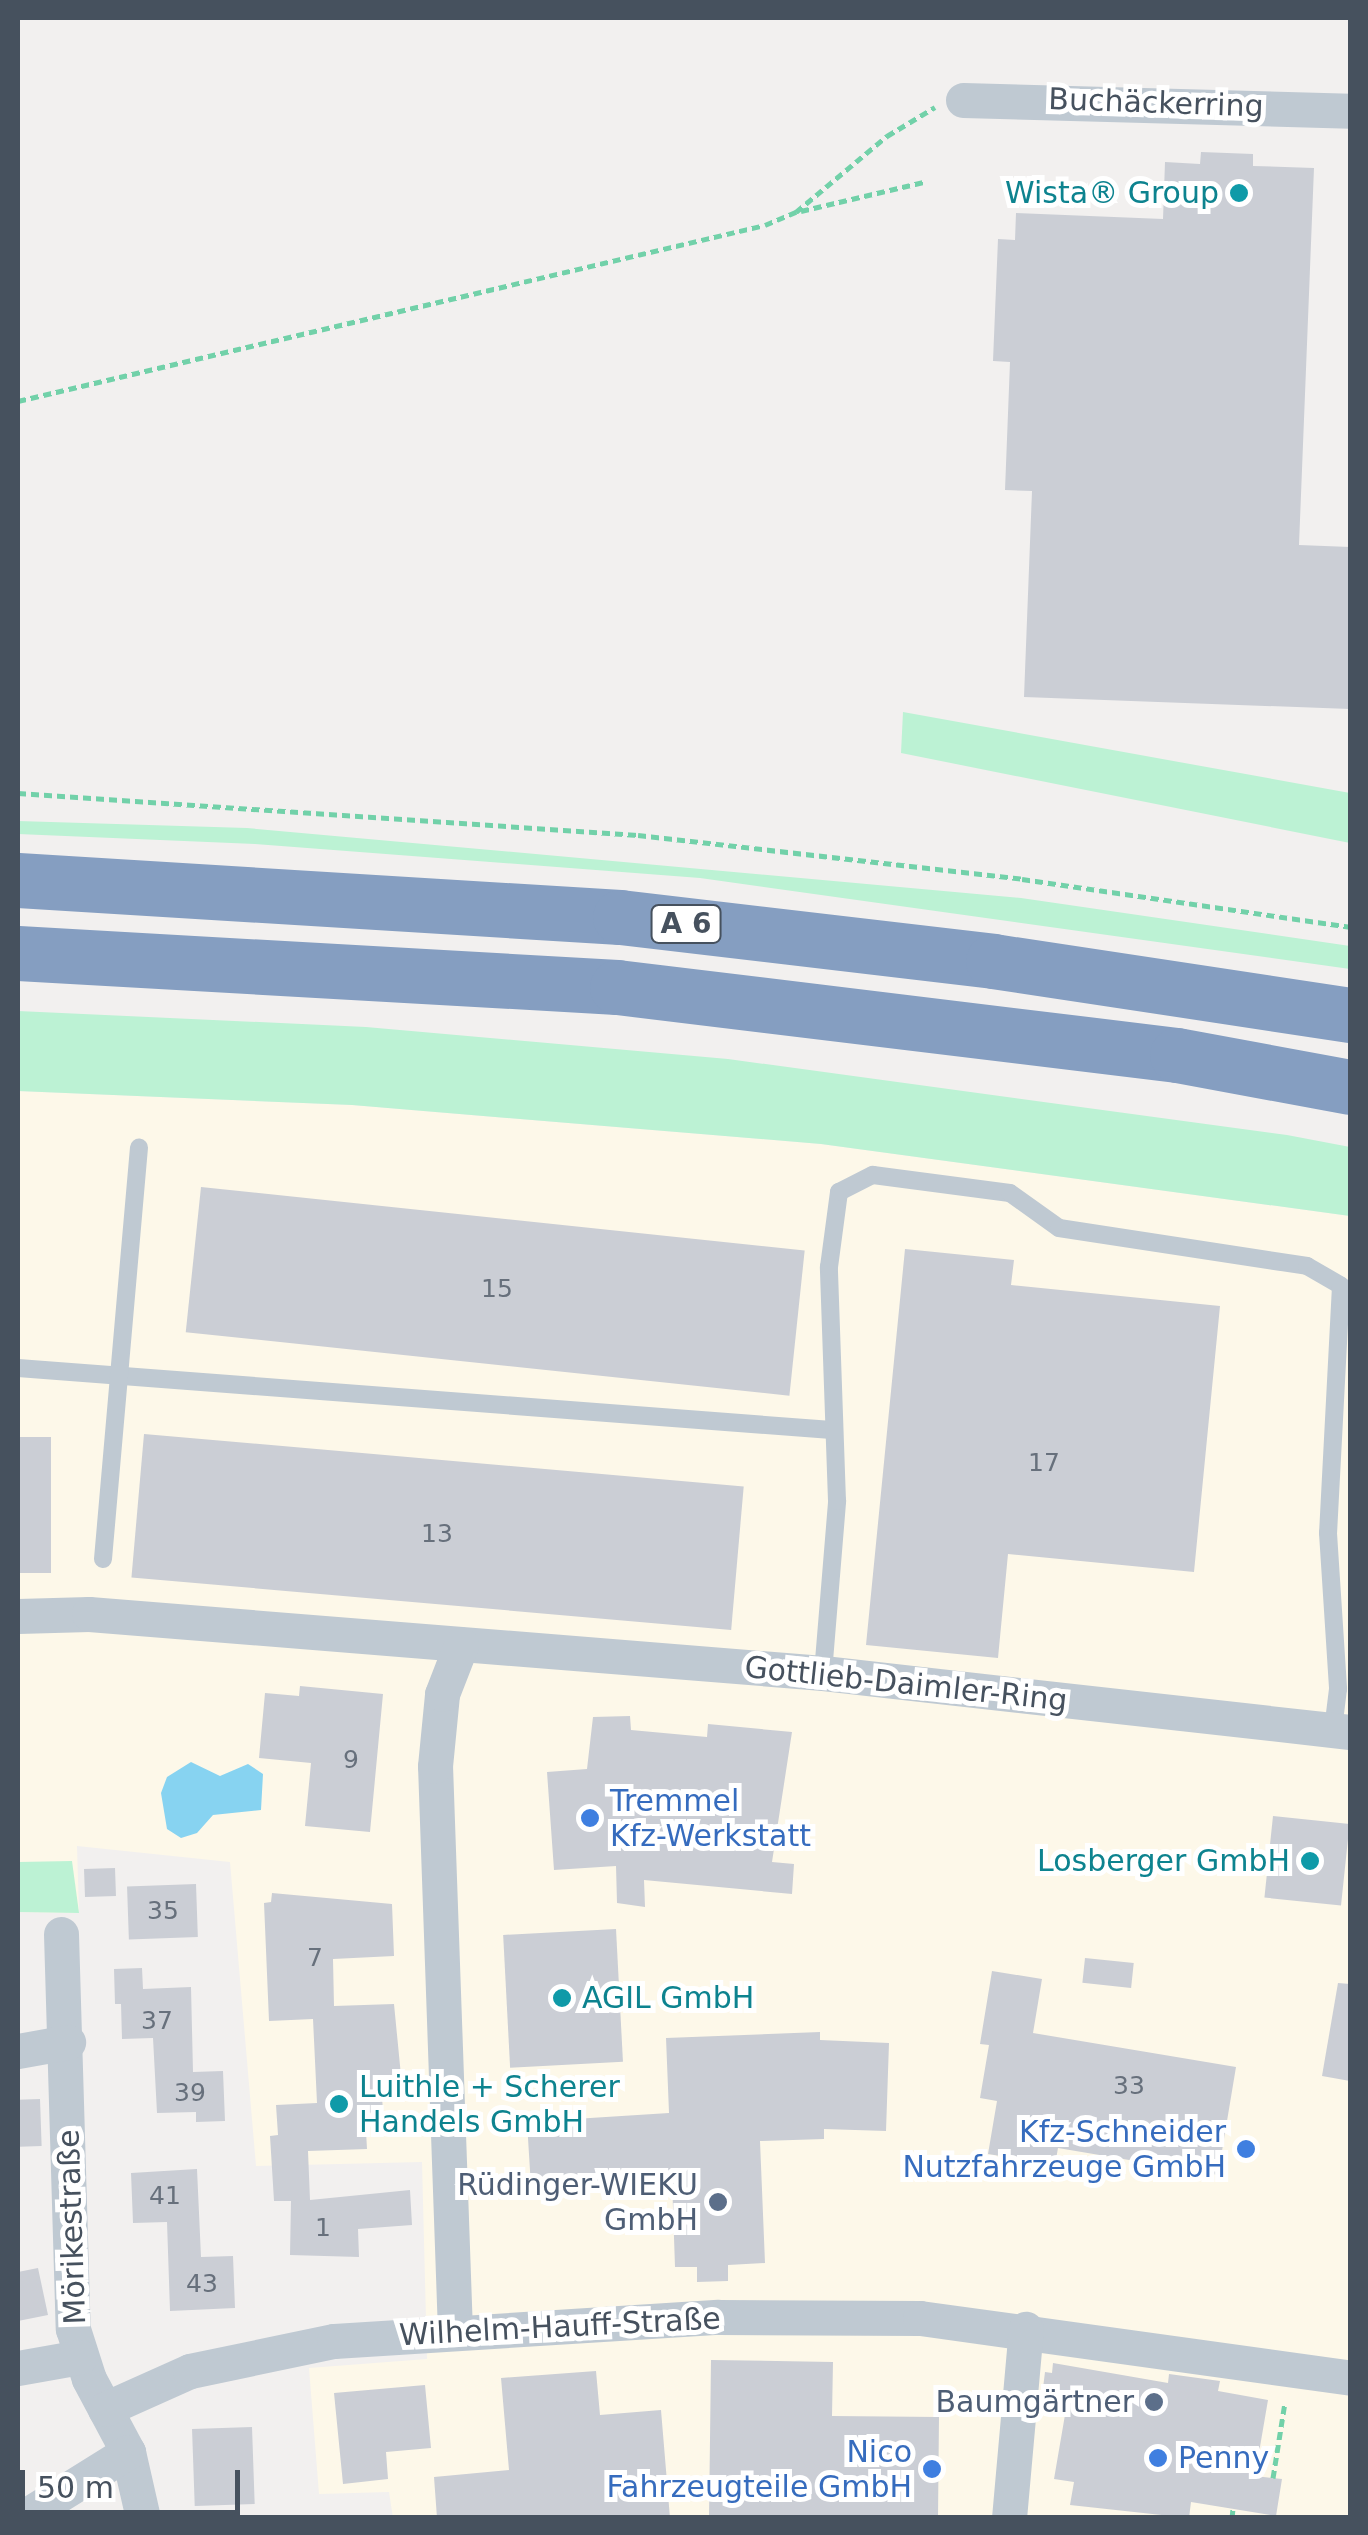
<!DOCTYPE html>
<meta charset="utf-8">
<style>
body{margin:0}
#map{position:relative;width:1368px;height:2535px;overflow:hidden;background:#f2f0ef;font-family:"DejaVu Sans",sans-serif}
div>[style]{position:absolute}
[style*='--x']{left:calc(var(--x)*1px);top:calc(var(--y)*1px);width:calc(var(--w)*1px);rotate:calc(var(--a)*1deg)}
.commercial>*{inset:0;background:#fdf8e9}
.green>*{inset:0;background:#bcf2d4}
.water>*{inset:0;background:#87d3f1}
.building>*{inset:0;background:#cbced5;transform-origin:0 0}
.path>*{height:5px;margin-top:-2.5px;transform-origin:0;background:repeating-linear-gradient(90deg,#72d1a9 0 8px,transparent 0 13px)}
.lane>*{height:18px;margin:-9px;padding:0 9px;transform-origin:9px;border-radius:9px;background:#bfc9d2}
.street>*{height:35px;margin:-17.5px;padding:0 17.5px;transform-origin:17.5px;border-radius:17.5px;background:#bfc9d2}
.highway>*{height:55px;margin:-27.5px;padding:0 27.5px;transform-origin:27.5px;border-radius:27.5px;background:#859ec1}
.dots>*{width:28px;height:28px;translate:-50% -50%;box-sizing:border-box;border:5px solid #fff;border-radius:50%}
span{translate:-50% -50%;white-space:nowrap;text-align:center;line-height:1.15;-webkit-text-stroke:10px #fff;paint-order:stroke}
.number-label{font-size:25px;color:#67707c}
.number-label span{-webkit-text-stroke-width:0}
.shield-label span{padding:2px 8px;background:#fff;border:2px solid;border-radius:8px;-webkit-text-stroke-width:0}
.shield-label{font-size:28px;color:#46515e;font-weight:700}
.street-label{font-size:30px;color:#46515e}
.culture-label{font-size:30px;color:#0d838f}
.right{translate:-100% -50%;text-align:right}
.left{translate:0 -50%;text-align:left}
.shop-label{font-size:30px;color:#366cbe}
.service-label{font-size:30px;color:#4e5e75}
.frame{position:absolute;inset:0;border:20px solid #46515e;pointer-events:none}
.scale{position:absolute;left:20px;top:2470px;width:220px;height:45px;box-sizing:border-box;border:5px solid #46515e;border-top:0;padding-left:12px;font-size:30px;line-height:35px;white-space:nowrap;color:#46515e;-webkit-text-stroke:8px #fff;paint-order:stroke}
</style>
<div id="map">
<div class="commercial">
<div style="clip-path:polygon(18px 1091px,352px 1105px,821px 1144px,1350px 1216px,1350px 2517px,393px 2518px,389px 2492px,319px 2494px,309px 2368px,427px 2359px,422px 2162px,256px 2166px,230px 1862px,77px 1846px,79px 1913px,18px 1912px)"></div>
</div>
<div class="green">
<div style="clip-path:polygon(903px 712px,1350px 793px,1350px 843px,901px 753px)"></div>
<div style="clip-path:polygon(18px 821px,247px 828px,1021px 898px,1350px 946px,1350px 969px,700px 878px,255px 844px,18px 834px)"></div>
<div style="clip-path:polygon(18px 1011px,366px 1027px,728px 1059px,1287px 1135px,1350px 1147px,1350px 1216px,821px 1144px,352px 1105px,18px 1091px)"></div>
<div style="clip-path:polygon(72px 1861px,79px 1913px,18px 1912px,18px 1862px)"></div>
</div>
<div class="water">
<div style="clip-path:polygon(191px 1762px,220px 1776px,248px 1764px,263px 1774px,261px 1810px,213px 1815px,197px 1833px,181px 1838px,167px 1829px,161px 1793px,167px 1777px)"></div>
</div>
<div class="building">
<div style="clip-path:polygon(1201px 152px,1253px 154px,1253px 166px,1314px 168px,1299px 545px,1350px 547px,1350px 709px,1024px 697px,1032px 491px,1005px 490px,1010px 362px,993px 361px,998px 239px,1015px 240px,1016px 213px,1163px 219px,1165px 162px,1200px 164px)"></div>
<div style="left:201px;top:1187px;width:607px;height:146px;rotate:6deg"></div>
<div style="clip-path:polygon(905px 1249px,1014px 1260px,1011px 1285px,1220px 1306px,1194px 1572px,1008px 1554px,998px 1658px,866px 1645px)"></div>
<div style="left:144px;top:1434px;width:602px;height:144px;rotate:5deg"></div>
<div style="left:18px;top:1437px;width:33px;height:136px"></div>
<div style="clip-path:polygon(300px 1686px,383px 1694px,370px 1832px,305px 1826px,311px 1763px,259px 1758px,265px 1693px,299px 1696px)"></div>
<div style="clip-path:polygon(630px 1716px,631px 1730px,707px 1737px,708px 1724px,792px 1732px,772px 1862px,794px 1864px,792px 1894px,644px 1880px,645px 1907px,617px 1903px,616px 1866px,554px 1870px,547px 1772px,587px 1769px,593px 1717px)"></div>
<div style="left:1273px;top:1816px;width:77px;height:82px;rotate:6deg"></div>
<div style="left:115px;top:1868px;width:28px;height:31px;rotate:88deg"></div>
<div style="left:196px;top:1884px;width:53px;height:69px;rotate:88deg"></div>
<div style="clip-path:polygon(272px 1893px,392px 1904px,394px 1956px,333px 1959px,334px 2006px,394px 2004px,403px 2096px,382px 2096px,383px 2112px,365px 2113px,367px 2149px,308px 2151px,310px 2200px,410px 2190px,412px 2225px,358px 2229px,359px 2257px,290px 2255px,291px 2201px,274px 2201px,270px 2136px,278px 2135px,276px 2105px,317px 2103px,313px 2019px,269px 2021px,264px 1903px,271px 1902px)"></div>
<div style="left:616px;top:1929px;width:133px;height:113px;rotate:87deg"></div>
<div style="left:1085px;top:1958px;width:49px;height:25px;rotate:6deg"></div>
<div style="clip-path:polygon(142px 1968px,143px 1989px,191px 1987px,193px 2072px,223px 2071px,225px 2121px,196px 2122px,196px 2112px,157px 2113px,153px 2038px,122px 2039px,121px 2004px,115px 2004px,114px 1969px)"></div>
<div style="clip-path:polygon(992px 1971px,1042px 1979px,1033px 2033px,1236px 2067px,1218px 2175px,1058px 2148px,1055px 2165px,988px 2154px,997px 2101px,980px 2098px,989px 2045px,980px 2044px)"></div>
<div style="clip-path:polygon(1338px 1983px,1350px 1984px,1350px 2081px,1322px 2076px)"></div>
<div style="clip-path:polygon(820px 2032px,820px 2040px,889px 2043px,886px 2131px,824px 2129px,824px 2139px,760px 2141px,765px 2263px,728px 2265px,728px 2281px,697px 2282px,697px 2267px,675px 2267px,672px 2179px,531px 2187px,527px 2122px,669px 2113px,666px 2038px)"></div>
<div style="left:40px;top:2099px;width:47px;height:22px;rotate:88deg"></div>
<div style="clip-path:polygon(197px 2169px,201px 2257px,233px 2256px,235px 2308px,170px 2311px,167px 2222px,133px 2223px,131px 2173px)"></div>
<div style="clip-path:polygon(38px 2268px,48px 2315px,18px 2321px,18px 2272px)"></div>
<div style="clip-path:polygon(711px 2360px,833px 2362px,832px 2416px,939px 2417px,938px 2518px,709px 2518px)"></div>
<div style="clip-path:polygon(1053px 2363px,1168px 2383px,1169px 2374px,1220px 2381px,1218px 2391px,1268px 2400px,1255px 2476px,1282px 2479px,1276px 2516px,1191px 2502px,1189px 2518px,1070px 2505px,1074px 2482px,1054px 2479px,1066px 2409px,1041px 2404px,1045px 2372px,1052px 2373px)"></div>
<div style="clip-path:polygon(596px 2371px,600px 2415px,661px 2410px,670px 2518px,437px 2518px,434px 2477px,509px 2470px,501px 2378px)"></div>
<div style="clip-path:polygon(425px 2385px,431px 2448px,386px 2452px,388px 2479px,343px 2484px,334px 2393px)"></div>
<div style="left:252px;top:2427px;width:77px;height:60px;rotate:88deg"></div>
</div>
<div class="path">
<div style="--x:801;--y:211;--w:126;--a:-13.3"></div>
<div style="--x:18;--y:401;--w:767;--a:-13.26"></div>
<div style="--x:765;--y:225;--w:34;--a:-23"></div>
<div style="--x:796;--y:212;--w:119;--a:-39.9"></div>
<div style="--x:887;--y:136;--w:56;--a:-31.1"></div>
<div style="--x:18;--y:793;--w:621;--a:3.88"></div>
<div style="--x:638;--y:835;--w:387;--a:6.5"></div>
<div style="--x:1022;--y:879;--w:331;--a:8.3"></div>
<div style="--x:1273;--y:2478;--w:77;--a:-81"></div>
<div style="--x:1232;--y:2518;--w:9;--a:-84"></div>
<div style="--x:1268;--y:2518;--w:3;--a:-90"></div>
</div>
<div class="lane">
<div style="--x:18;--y:1368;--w:816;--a:4.36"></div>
<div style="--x:103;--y:1559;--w:413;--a:-85"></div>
<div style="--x:823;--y:1673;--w:173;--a:-85.3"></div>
<div style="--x:837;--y:1501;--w:234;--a:-92"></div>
<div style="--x:829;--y:1267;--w:76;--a:-82.4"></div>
<div style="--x:839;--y:1192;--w:38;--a:-27"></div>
<div style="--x:873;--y:1175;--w:138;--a:7.5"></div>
<div style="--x:1010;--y:1193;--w:60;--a:35.5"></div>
<div style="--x:1059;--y:1228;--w:251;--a:8.7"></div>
<div style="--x:1307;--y:1266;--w:39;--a:30"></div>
<div style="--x:1341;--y:1286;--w:247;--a:93"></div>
<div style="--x:1328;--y:1533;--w:156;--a:86.3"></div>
<div style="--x:1338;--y:1689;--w:41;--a:97"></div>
</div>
<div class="street">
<div style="--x:963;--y:100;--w:387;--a:1.6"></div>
<div style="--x:18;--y:1616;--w:71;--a:-1.6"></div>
<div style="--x:89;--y:1614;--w:736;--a:4.6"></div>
<div style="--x:823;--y:1673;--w:530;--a:6.39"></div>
<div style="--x:61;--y:1934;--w:395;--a:88.3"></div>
<div style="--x:73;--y:2329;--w:52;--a:72.3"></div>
<div style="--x:89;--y:2379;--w:83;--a:61.9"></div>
<div style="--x:128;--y:2452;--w:68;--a:77.2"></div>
<div style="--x:18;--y:2051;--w:51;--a:-10.2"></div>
<div style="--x:455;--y:2332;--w:566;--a:-92.02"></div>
<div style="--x:435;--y:1766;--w:72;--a:-84.4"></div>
<div style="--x:442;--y:1694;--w:53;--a:-68.8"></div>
<div style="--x:18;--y:2368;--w:63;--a:-10.1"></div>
<div style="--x:105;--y:2409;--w:93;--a:-24.1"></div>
<div style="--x:190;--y:2371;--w:147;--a:-11.8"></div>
<div style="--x:334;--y:2341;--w:385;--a:-3.6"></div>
<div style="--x:718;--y:2317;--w:202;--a:0.3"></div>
<div style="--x:920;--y:2318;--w:434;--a:7.9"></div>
<div style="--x:22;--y:2518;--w:125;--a:-31.9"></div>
<div style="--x:1009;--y:2518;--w:190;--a:-84.9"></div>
</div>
<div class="highway">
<div style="--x:18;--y:880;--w:603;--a:3.52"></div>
<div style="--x:620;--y:917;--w:376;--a:6.7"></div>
<div style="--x:993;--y:961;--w:361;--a:8.6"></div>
<div style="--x:18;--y:953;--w:600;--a:3.25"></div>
<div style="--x:617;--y:987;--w:564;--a:6.92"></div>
<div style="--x:1177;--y:1055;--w:176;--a:10.5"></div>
</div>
<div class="dots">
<div style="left:1239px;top:193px;background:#0f9aa8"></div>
<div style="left:590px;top:1818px;background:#3f7fe0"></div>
<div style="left:1310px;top:1861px;background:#0f9aa8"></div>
<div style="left:562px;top:1998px;background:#0f9aa8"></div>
<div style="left:339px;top:2104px;background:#0f9aa8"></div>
<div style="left:1246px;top:2149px;background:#3f7fe0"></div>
<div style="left:718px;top:2202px;background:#5c6f8a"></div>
<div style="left:1154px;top:2402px;background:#5c6f8a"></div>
<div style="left:1158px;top:2458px;background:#3f7fe0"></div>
<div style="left:932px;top:2469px;background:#3f7fe0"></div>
</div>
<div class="number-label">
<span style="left:497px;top:1289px">15</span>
<span style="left:1044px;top:1463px">17</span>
<span style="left:437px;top:1534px">13</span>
<span style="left:351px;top:1760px">9</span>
<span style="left:163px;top:1911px">35</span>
<span style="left:315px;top:1958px">7</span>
<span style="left:157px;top:2021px">37</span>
<span style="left:1129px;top:2086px">33</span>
<span style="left:190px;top:2093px">39</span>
<span style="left:165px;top:2196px">41</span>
<span style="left:323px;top:2228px">1</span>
<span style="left:202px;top:2284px">43</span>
</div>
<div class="shield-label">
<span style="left:686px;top:924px">A 6</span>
</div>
<div class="street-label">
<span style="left:1156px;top:103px;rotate:2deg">Buchäckerring</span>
<span style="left:906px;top:1684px;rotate:6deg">Gottlieb-Daimler-Ring</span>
<span style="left:72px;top:2227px;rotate:-92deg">Mörikestraße</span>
<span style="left:560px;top:2327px;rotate:-3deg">Wilhelm-Hauff-Straße</span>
</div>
<div class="culture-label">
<span class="right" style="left:1219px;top:193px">Wista® Group</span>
<span class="right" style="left:1290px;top:1861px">Losberger GmbH</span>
<span class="left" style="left:582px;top:1998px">AGIL GmbH</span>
<span class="left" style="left:359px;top:2104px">Luithle + Scherer<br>Handels GmbH</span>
</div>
<div class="shop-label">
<span class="left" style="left:610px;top:1818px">Tremmel<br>Kfz-Werkstatt</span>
<span class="right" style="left:1226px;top:2149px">Kfz-Schneider<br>Nutzfahrzeuge GmbH</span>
<span class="right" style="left:912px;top:2469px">Nico<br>Fahrzeugteile GmbH</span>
<span class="left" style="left:1178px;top:2458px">Penny</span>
</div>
<div class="service-label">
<span class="right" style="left:698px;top:2202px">Rüdinger-WIEKU<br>GmbH</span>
<span class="right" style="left:1134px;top:2402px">Baumgärtner</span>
</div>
<div class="frame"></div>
<div class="scale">50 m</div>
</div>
